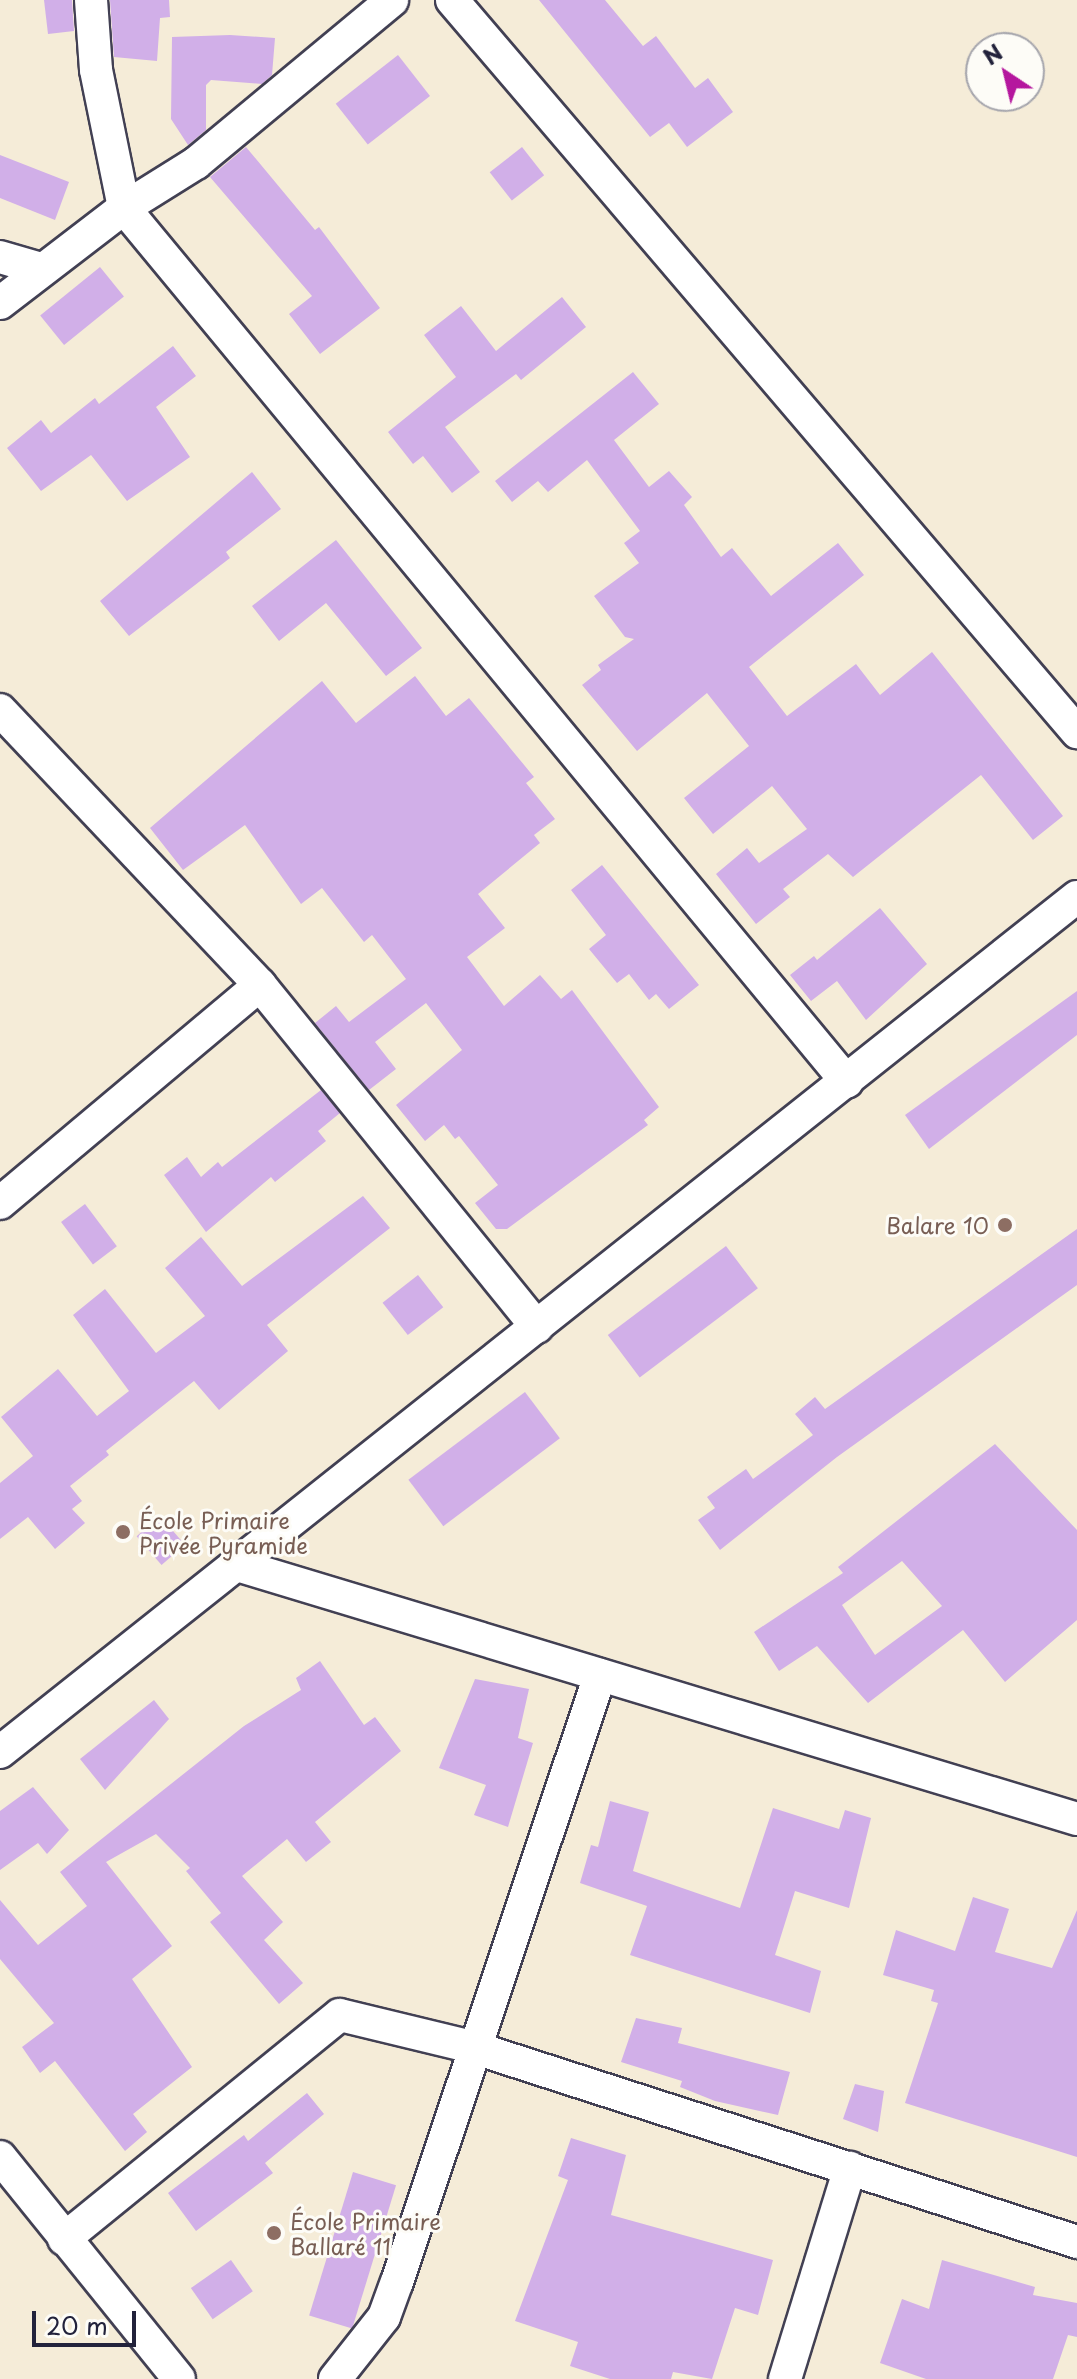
<!DOCTYPE html>
<meta charset="utf-8">
<style>
body{margin:0}
#map{position:relative;width:1077px;height:2379px;overflow:hidden;background:#f5ecd8;font-family:"Playpen Sans",sans-serif}
div>[style]{position:absolute}
[style*='--x']{left:calc(var(--x)*1px);top:calc(var(--y)*1px);width:calc(var(--w)*1px);rotate:calc(var(--a)*1deg)}
.building>*{inset:0;background:#d1afe8;transform-origin:0 0}
.roads{filter:drop-shadow(2px 0 #424053) drop-shadow(-2px 0 #424053) drop-shadow(0 2px #424053) drop-shadow(0 -2px #424053)}
.street>*{height:32px;margin:-16px;padding:0 16px;transform-origin:16px;border-radius:16px;background:#fff}
.dots>*{width:22px;height:22px;translate:-50% -50%;box-sizing:border-box;border:4px solid #fdfcf7;border-radius:50%}
span{translate:-50% -50%;white-space:nowrap;text-align:center;line-height:1.15;-webkit-text-stroke:6px #fdfcf7;paint-order:stroke}
.education-label{font-size:22px;color:#785e54}
.right{translate:-100% -50%;text-align:right}
.left{translate:0 -50%;text-align:left}
.north{position:absolute;left:965px;top:32px;width:80px;height:80px;box-sizing:border-box;background:#fdfcf7;border:2px solid #a5a5ac;border-radius:50%;rotate:325deg;font-size:22px;font-weight:700;line-height:32px;text-align:center;color:#22223b}
.north::after{content:'';display:block;margin:auto;width:28px;height:36px;background:#b5179e;clip-path:polygon(50% 0,100% 100%,50% 72%,0 100%)}
.scale{position:absolute;left:32px;top:2311px;width:104px;height:36px;box-sizing:border-box;border:4px solid #22223b;border-top:0;padding-left:10px;font-size:24px;line-height:28px;white-space:nowrap;color:#22223b;-webkit-text-stroke:6px #fdfcf7;paint-order:stroke}
</style>
<div id="map">
<div class="building">
<div style="clip-path:polygon(44px 0,72px 0,74px 31px,48px 34px)"></div>
<div style="clip-path:polygon(110px 0,169px 0,170px 17px,160px 18px,157px 61px,114px 57px)"></div>
<div style="clip-path:polygon(539px 0,605px 0,643px 46px,656px 36px,695px 88px,708px 78px,733px 112px,687px 147px,669px 123px,650px 137px)"></div>
<div style="clip-path:polygon(230px 35px,275px 38px,272px 75px,262px 84px,211px 80px,206px 85px,206px 130px,188px 145px,171px 119px,172px 37px)"></div>
<div style="left:398px;top:55px;width:52px;height:79px;rotate:52deg"></div>
<div style="clip-path:polygon(246px 147px,315px 230px,319px 227px,380px 308px,320px 354px,289px 314px,312px 296px,210px 177px)"></div>
<div style="left:522px;top:147px;width:36px;height:41px;rotate:52deg"></div>
<div style="clip-path:polygon(0 155px,69px 182px,55px 220px,0 198px)"></div>
<div style="left:100px;top:267px;width:38px;height:77px;rotate:51deg"></div>
<div style="clip-path:polygon(562px 297px,586px 327px,521px 380px,516px 374px,445px 427px,480px 472px,452px 493px,423px 456px,413px 464px,388px 432px,456px 377px,424px 335px,461px 306px,496px 351px)"></div>
<div style="clip-path:polygon(173px 346px,196px 376px,156px 407px,190px 457px,127px 501px,91px 455px,41px 491px,7px 448px,41px 420px,51px 433px,95px 398px,99px 404px)"></div>
<div style="clip-path:polygon(633px 372px,659px 404px,614px 440px,649px 487px,669px 471px,692px 497px,684px 505px,721px 557px,732px 548px,771px 596px,838px 543px,864px 575px,749px 667px,787px 716px,856px 664px,880px 695px,932px 652px,1063px 816px,1033px 840px,981px 775px,853px 877px,828px 854px,783px 889px,790px 897px,756px 924px,716px 874px,747px 848px,759px 863px,807px 829px,772px 786px,713px 834px,684px 798px,749px 746px,707px 693px,637px 751px,582px 685px,601px 670px,598px 665px,634px 639px,625px 637px,594px 596px,639px 563px,624px 543px,640px 531px,587px 460px,548px 492px,538px 481px,512px 502px,495px 481px)"></div>
<div style="clip-path:polygon(252px 472px,281px 509px,226px 552px,230px 558px,129px 636px,100px 601px)"></div>
<div style="clip-path:polygon(336px 540px,422px 648px,386px 676px,326px 603px,279px 641px,252px 606px)"></div>
<div style="clip-path:polygon(415px 676px,446px 716px,469px 698px,534px 777px,526px 783px,555px 819px,534px 835px,540px 843px,478px 894px,505px 928px,467px 957px,504px 1006px,540px 975px,561px 999px,572px 990px,659px 1107px,644px 1120px,648px 1125px,507px 1229px,496px 1229px,475px 1203px,498px 1185px,459px 1136px,455px 1139px,444px 1125px,425px 1141px,396px 1105px,462px 1050px,426px 1003px,375px 1042px,396px 1069px,369px 1090px,315px 1023px,336px 1006px,349px 1022px,406px 979px,372px 935px,364px 942px,322px 888px,301px 904px,245px 825px,183px 870px,150px 828px,322px 681px,356px 723px)"></div>
<div style="clip-path:polygon(602px 865px,699px 985px,669px 1009px,656px 994px,649px 1000px,629px 974px,617px 983px,589px 949px,606px 935px,571px 890px)"></div>
<div style="clip-path:polygon(880px 908px,927px 964px,866px 1020px,837px 981px,811px 1001px,790px 975px,814px 956px,817px 960px)"></div>
<div style="clip-path:polygon(1077px 991px,1077px 1035px,929px 1149px,905px 1115px)"></div>
<div style="clip-path:polygon(321px 1090px,340px 1113px,318px 1131px,326px 1141px,275px 1182px,271px 1177px,206px 1232px,164px 1175px,187px 1157px,201px 1177px,218px 1162px,222px 1167px)"></div>
<div style="clip-path:polygon(363px 1196px,390px 1228px,267px 1325px,288px 1351px,219px 1410px,194px 1381px,106px 1451px,109px 1455px,70px 1486px,82px 1501px,72px 1509px,85px 1523px,55px 1549px,28px 1517px,0 1539px,0 1483px,33px 1456px,1px 1417px,58px 1369px,97px 1416px,129px 1391px,73px 1315px,105px 1289px,156px 1353px,205px 1316px,165px 1268px,201px 1237px,242px 1286px)"></div>
<div style="left:85px;top:1204px;width:53px;height:30px;rotate:53deg"></div>
<div style="clip-path:polygon(1077px 1229px,1077px 1285px,837px 1457px,720px 1550px,698px 1520px,715px 1508px,707px 1497px,746px 1469px,753px 1479px,813px 1435px,795px 1414px,815px 1397px,825px 1409px)"></div>
<div style="left:726px;top:1246px;width:53px;height:148px;rotate:53deg"></div>
<div style="left:418px;top:1275px;width:41px;height:45px;rotate:52deg"></div>
<div style="left:525px;top:1392px;width:58px;height:146px;rotate:53deg"></div>
<div style="clip-path:polygon(evenodd,995px 1444px,1077px 1530px,1077px 1620px,1005px 1682px,963px 1630px,868px 1703px,817px 1646px,779px 1671px,754px 1632px,843px 1573px,838px 1567px,995px 1444px,902px 1561px,942px 1606px,875px 1655px,842px 1605px,902px 1561px)"></div>
<div style="left:160px;top:1516px;width:38px;height:31px;rotate:49deg"></div>
<div style="clip-path:polygon(320px 1661px,364px 1725px,375px 1717px,401px 1751px,315px 1822px,331px 1842px,306px 1862px,287px 1839px,242px 1876px,283px 1922px,264px 1940px,303px 1983px,279px 2004px,210px 1922px,221px 1913px,186px 1871px,190px 1868px,156px 1834px,106px 1862px,172px 1946px,132px 1979px,192px 2067px,133px 2114px,147px 2132px,125px 2151px,55px 2061px,40px 2073px,22px 2047px,54px 2023px,0 1959px,0 1900px,38px 1945px,87px 1906px,60px 1872px,244px 1726px,301px 1690px,296px 1678px)"></div>
<div style="clip-path:polygon(475px 1679px,529px 1689px,518px 1738px,533px 1743px,508px 1827px,474px 1815px,486px 1785px,439px 1768px)"></div>
<div style="clip-path:polygon(154px 1700px,169px 1719px,105px 1790px,80px 1759px)"></div>
<div style="clip-path:polygon(33px 1787px,69px 1830px,47px 1854px,38px 1843px,0 1870px,0 1811px)"></div>
<div style="clip-path:polygon(610px 1801px,649px 1812px,633px 1871px,740px 1908px,773px 1808px,839px 1829px,845px 1810px,871px 1818px,849px 1908px,795px 1891px,775px 1955px,821px 1971px,810px 2013px,630px 1955px,647px 1906px,580px 1883px,591px 1845px,598px 1847px)"></div>
<div style="clip-path:polygon(973px 1897px,1009px 1909px,995px 1952px,1052px 1968px,1077px 1910px,1077px 2157px,905px 2103px,938px 2003px,931px 2001px,934px 1990px,883px 1975px,896px 1930px,955px 1951px)"></div>
<div style="clip-path:polygon(636px 2018px,682px 2028px,678px 2043px,790px 2072px,778px 2115px,715px 2101px,680px 2087px,682px 2081px,621px 2062px)"></div>
<div style="clip-path:polygon(855px 2084px,884px 2091px,878px 2132px,843px 2119px)"></div>
<div style="clip-path:polygon(307px 2093px,324px 2114px,265px 2163px,273px 2173px,196px 2231px,168px 2193px,244px 2135px,248px 2141px)"></div>
<div style="clip-path:polygon(571px 2138px,626px 2155px,611px 2215px,773px 2260px,758px 2315px,735px 2308px,712px 2379px,673px 2372px,671px 2379px,610px 2379px,570px 2366px,578px 2342px,515px 2321px,568px 2180px,558px 2176px)"></div>
<div style="left:353px;top:2172px;width:45px;height:150px;rotate:17deg"></div>
<div style="left:231px;top:2260px;width:38px;height:49px;rotate:55deg"></div>
<div style="clip-path:polygon(942px 2260px,1035px 2287px,1033px 2295px,1077px 2303px,1077px 2337px,1068px 2335px,1053px 2379px,926px 2379px,880px 2363px,902px 2299px,929px 2309px)"></div>
</div>
<div class="roads">
<div class="street">
<div style="--x:91;--y:0;--w:70;--a:85.9"></div>
<div style="--x:96;--y:70;--w:141;--a:78.5"></div>
<div style="--x:124;--y:208;--w:1134;--a:50.4"></div>
<div style="--x:452;--y:0;--w:963;--a:49.51"></div>
<div style="--x:0;--y:257;--w:43;--a:16.3"></div>
<div style="--x:0;--y:303;--w:156;--a:-37.5"></div>
<div style="--x:124;--y:208;--w:85;--a:-32"></div>
<div style="--x:196;--y:163;--w:255;--a:-39.7"></div>
<div style="--x:0;--y:710;--w:378;--a:46.6"></div>
<div style="--x:260;--y:985;--w:440;--a:51"></div>
<div style="--x:0;--y:1203;--w:339;--a:-40"></div>
<div style="--x:237;--y:1565;--w:878;--a:16.82"></div>
<div style="--x:0;--y:1752;--w:1375;--a:-38.45"></div>
<div style="--x:0;--y:2157;--w:285;--a:51.1"></div>
<div style="--x:64;--y:2239;--w:355;--a:-39.1"></div>
<div style="--x:340;--y:2015;--w:136;--a:13.6"></div>
<div style="--x:472;--y:2047;--w:636;--a:17.86"></div>
<div style="--x:335;--y:2379;--w:79;--a:-51.7"></div>
<div style="--x:384;--y:2317;--w:37;--a:-70"></div>
<div style="--x:397;--y:2282;--w:640;--a:-71.51"></div>
<div style="--x:785;--y:2379;--w:221;--a:-72.9"></div>
</div>
</div>
<div class="dots">
<div style="left:1005px;top:1225px;background:#8d6e63"></div>
<div style="left:123px;top:1532px;background:#8d6e63"></div>
<div style="left:274px;top:2233px;background:#8d6e63"></div>
</div>
<div class="education-label">
<span class="right" style="left:989px;top:1225px">Balare 10</span>
<span class="left" style="left:139px;top:1532px">École Primaire<br>Privée Pyramide</span>
<span class="left" style="left:290px;top:2233px">École Primaire<br>Ballaré 11</span>
</div>
<div class="north">N</div>
<div class="scale">20 m</div>
</div>
